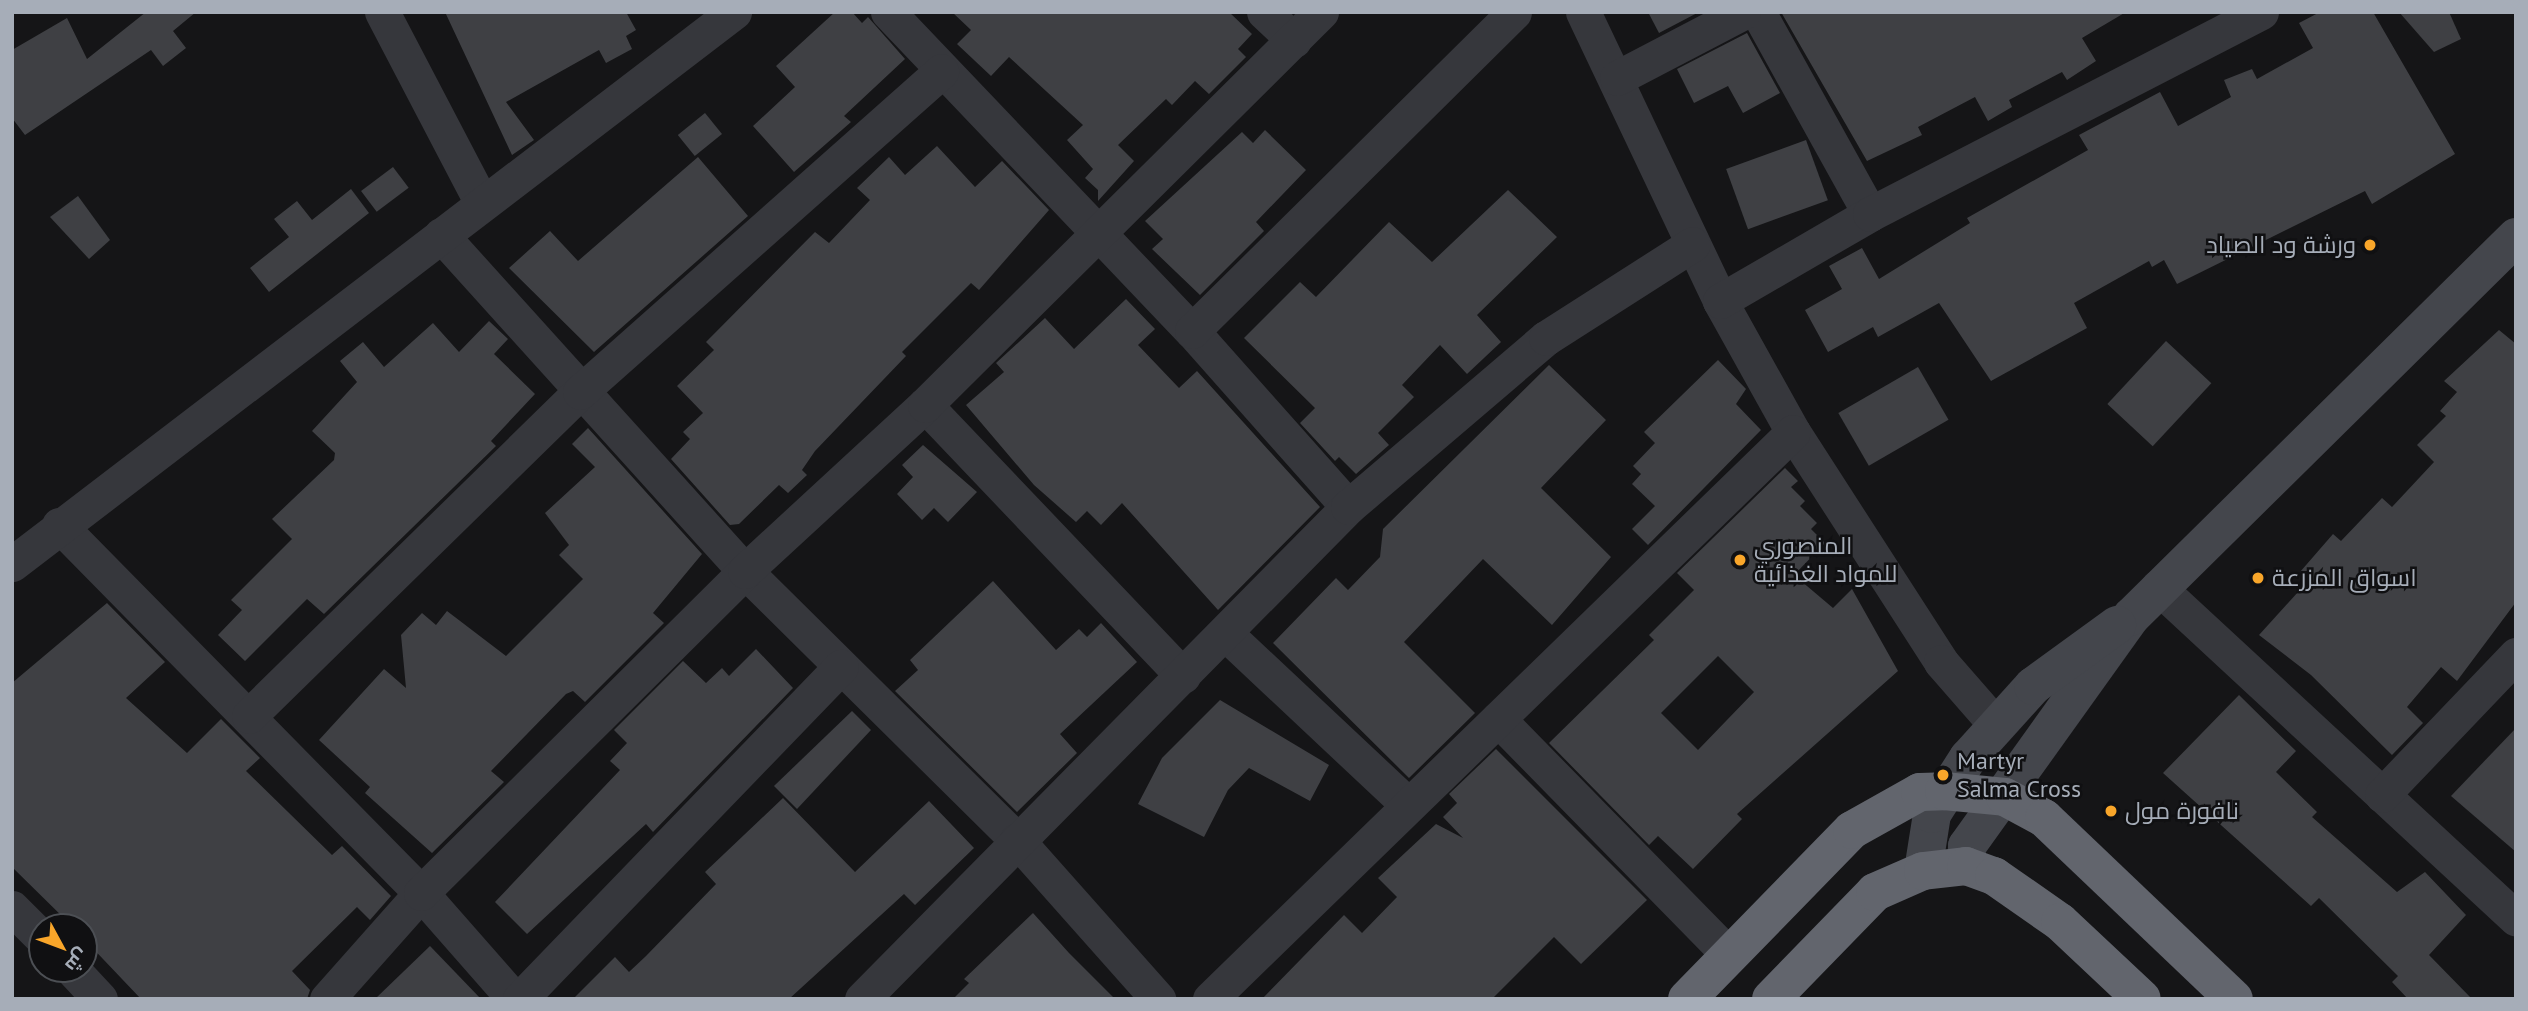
<!DOCTYPE html>
<meta charset="utf-8">
<style>
body{margin:0}
#map{position:relative;width:2528px;height:1011px;overflow:hidden;background:#151517;font-family:"PT Sans",Cairo,sans-serif}
div>[style]{position:absolute}
[style*='--x']{left:calc(var(--x)*1px);top:calc(var(--y)*1px);width:calc(var(--w)*1px);rotate:calc(var(--a)*1deg)}
.building>*{inset:0;background:#3f4044;transform-origin:0 0}
.street>*{height:35px;margin:-17.5px;padding:0 17.5px;transform-origin:17.5px;border-radius:17.5px;background:#36373c}
.secondary>*{height:38px;margin:-19px;padding:0 19px;transform-origin:19px;border-radius:19px;background:#44464c}
.highway>*{height:38px;margin:-19px;padding:0 19px;transform-origin:19px;border-radius:19px;background:#62656d}
.dots>*{width:19px;height:19px;translate:-50% -50%;box-sizing:border-box;border:4px solid #101012;border-radius:50%}
span{translate:-50% -50%;white-space:nowrap;text-align:center;line-height:1.15;-webkit-text-stroke:5px #101012;paint-order:stroke}
.poi-label{font-size:24px;color:#a6adb8}
.right{translate:-100% -50%;text-align:right}
.left{translate:0 -50%;text-align:left}
.frame{position:absolute;inset:0;border:14px solid #a6adb8;pointer-events:none}
.north{position:absolute;left:28px;top:913px;width:70px;height:70px;box-sizing:border-box;background:#101012;border:2px solid #4c4f54;border-radius:50%;rotate:131deg;font-size:19px;font-weight:700;line-height:28px;text-align:center;color:#a6adb8}
.north::after{content:'';display:block;margin:auto;width:24px;height:32px;background:#f9a62a;clip-path:polygon(50% 0,100% 100%,50% 72%,0 100%)}
</style>
<div id="map">
<div class="building">
<div style="clip-path:polygon(146px 12px,196px 12px,173px 31px,186px 48px,163px 66px,151px 50px,25px 135px,12px 118px,12px 50px,67px 18px,87px 59px)"></div>
<div style="clip-path:polygon(445px 12px,626px 12px,636px 30px,626px 36px,632px 49px,606px 63px,599px 50px,506px 102px,534px 140px,512px 155px)"></div>
<div style="clip-path:polygon(835px 12px,852px 12px,862px 23px,868px 17px,905px 59px,844px 116px,851px 122px,794px 172px,753px 126px,795px 87px,776px 66px)"></div>
<div style="clip-path:polygon(952px 12px,1229px 12px,1252px 34px,1238px 49px,1246px 57px,1209px 94px,1195px 81px,1172px 105px,1166px 99px,1118px 145px,1134px 161px,1098px 201px,1098px 190px,1085px 178px,1093px 169px,1067px 140px,1083px 125px,1009px 57px,991px 76px,957px 44px,971px 30px)"></div>
<div style="clip-path:polygon(1648px 12px,1699px 12px,1659px 33px)"></div>
<div style="clip-path:polygon(1781px 12px,2126px 12px,2082px 38px,2096px 61px,2067px 80px,2062px 72px,2009px 100px,2012px 107px,1988px 121px,1975px 97px,1918px 127px,1922px 135px,1867px 161px)"></div>
<div style="clip-path:polygon(2320px 12px,2373px 12px,2455px 154px,2372px 204px,2365px 191px,2177px 284px,2164px 260px,2152px 267px,2149px 261px,2074px 303px,2087px 328px,1991px 381px,1939px 303px,1878px 337px,1873px 327px,1828px 352px,1805px 310px,1842px 289px,1829px 266px,1862px 248px,1879px 279px,1970px 223px,1967px 218px,2088px 150px,2079px 135px,2160px 92px,2178px 126px,2231px 97px,2224px 80px,2252px 69px,2257px 79px,2313px 48px,2299px 23px)"></div>
<div style="clip-path:polygon(2399px 12px,2449px 12px,2461px 39px,2434px 52px)"></div>
<div style="clip-path:polygon(1747px 33px,1780px 93px,1743px 113px,1728px 86px,1694px 103px,1677px 69px)"></div>
<div style="left:705px;top:113px;width:27px;height:35px;rotate:51deg"></div>
<div style="clip-path:polygon(1265px 130px,1306px 170px,1256px 222px,1264px 231px,1200px 295px,1152px 249px,1163px 239px,1145px 221px,1242px 132px,1253px 143px)"></div>
<div style="left:1806px;top:140px;width:64px;height:85px;rotate:70deg"></div>
<div style="clip-path:polygon(937px 146px,975px 187px,1002px 161px,1049px 210px,979px 290px,971px 283px,902px 352px,906px 356px,815px 451px,802px 470px,807px 475px,788px 493px,779px 485px,739px 524px,730px 525px,671px 459px,690px 439px,683px 432px,703px 413px,677px 386px,714px 350px,706px 342px,815px 232px,829px 243px,870px 200px,857px 188px,889px 157px,905px 175px)"></div>
<div style="clip-path:polygon(698px 157px,748px 216px,594px 352px,509px 268px,550px 231px,578px 261px)"></div>
<div style="left:393px;top:167px;width:26px;height:40px;rotate:53deg"></div>
<div style="clip-path:polygon(351px 189px,369px 213px,269px 292px,250px 268px,289px 237px,274px 219px,297px 201px,312px 220px)"></div>
<div style="clip-path:polygon(1508px 190px,1557px 237px,1477px 315px,1501px 342px,1467px 374px,1440px 345px,1402px 385px,1414px 397px,1378px 433px,1389px 445px,1356px 474px,1339px 457px,1335px 461px,1300px 423px,1315px 408px,1244px 338px,1300px 282px,1316px 297px,1389px 222px,1432px 262px)"></div>
<div style="clip-path:polygon(78px 196px,110px 240px,89px 259px,50px 217px)"></div>
<div style="clip-path:polygon(1126px 299px,1155px 329px,1138px 345px,1179px 388px,1197px 371px,1320px 507px,1218px 610px,1122px 503px,1101px 525px,1087px 511px,1076px 522px,1034px 485px,966px 405px,1004px 372px,996px 363px,1045px 318px,1074px 349px)"></div>
<div style="clip-path:polygon(489px 321px,508px 339px,494px 354px,535px 394px,491px 441px,496px 446px,324px 614px,307px 599px,245px 661px,218px 635px,242px 610px,231px 600px,292px 539px,272px 519px,334px 460px,335px 453px,312px 431px,357px 382px,340px 361px,363px 342px,384px 367px,433px 323px,459px 352px)"></div>
<div style="clip-path:polygon(2499px 330px,2516px 344px,2516px 602px,2457px 681px,2441px 667px,2407px 707px,2423px 723px,2392px 755px,2311px 675px,2259px 635px,2309px 580px,2300px 572px,2333px 534px,2341px 541px,2382px 498px,2392px 507px,2434px 462px,2417px 445px,2446px 416px,2440px 411px,2457px 392px,2444px 381px)"></div>
<div style="left:2166px;top:341px;width:62px;height:86px;rotate:43deg"></div>
<div style="clip-path:polygon(1718px 360px,1746px 389px,1736px 404px,1761px 430px,1648px 545px,1632px 529px,1655px 506px,1632px 484px,1641px 474px,1633px 466px,1655px 443px,1644px 432px)"></div>
<div style="clip-path:polygon(1549px 365px,1606px 420px,1541px 488px,1611px 557px,1552px 625px,1483px 559px,1404px 642px,1475px 713px,1409px 778px,1273px 643px,1336px 578px,1348px 590px,1380px 557px,1383px 529px)"></div>
<div style="left:1918px;top:367px;width:61px;height:92px;rotate:60deg"></div>
<div style="clip-path:polygon(588px 428px,702px 554px,653px 613px,664px 623px,585px 702px,573px 691px,566px 694px,491px 771px,504px 782px,432px 853px,365px 793px,370px 787px,319px 740px,384px 669px,406px 688px,401px 635px,422px 613px,436px 625px,447px 611px,506px 656px,583px 579px,559px 555px,569px 545px,545px 513px,595px 467px,572px 444px)"></div>
<div style="clip-path:polygon(923px 445px,977px 492px,948px 522px,934px 508px,922px 520px,897px 494px,913px 477px,902px 465px)"></div>
<div style="clip-path:polygon(evenodd,1785px 468px,1798px 481px,1791px 487px,1805px 501px,1800px 506px,1817px 523px,1811px 529px,1825px 543px,1794px 575px,1833px 608px,1852px 589px,1898px 671px,1737px 814px,1742px 819px,1693px 869px,1658px 836px,1649px 845px,1549px 743px,1654px 640px,1649px 635px,1694px 590px,1677px 573px,1785px 468px,1718px 656px,1754px 692px,1698px 750px,1661px 713px,1718px 656px)"></div>
<div style="clip-path:polygon(993px 581px,1056px 650px,1079px 629px,1087px 637px,1101px 623px,1137px 662px,1060px 734px,1077px 753px,1017px 812px,895px 691px,918px 670px,910px 660px)"></div>
<div style="clip-path:polygon(107px 603px,165px 662px,126px 698px,187px 753px,221px 719px,260px 758px,246px 771px,332px 855px,342px 846px,391px 896px,370px 920px,357px 907px,292px 971px,310px 990px,307px 999px,141px 999px,84px 939px,84px 922px,73px 927px,12px 867px,12px 683px)"></div>
<div style="clip-path:polygon(756px 649px,793px 688px,653px 832px,646px 824px,527px 934px,495px 902px,620px 770px,610px 761px,627px 743px,614px 730px,683px 661px,706px 683px,722px 668px,729px 676px)"></div>
<div style="clip-path:polygon(2239px 695px,2296px 751px,2276px 772px,2317px 812px,2312px 817px,2397px 892px,2425px 872px,2466px 915px,2429px 955px,2472px 999px,2408px 999px,2392px 982px,2398px 976px,2319px 898px,2311px 906px,2163px 773px)"></div>
<div style="clip-path:polygon(1220px 700px,1329px 765px,1310px 801px,1249px 768px,1228px 790px,1204px 837px,1138px 804px,1162px 758px)"></div>
<div style="clip-path:polygon(852px 711px,871px 730px,797px 809px,774px 786px)"></div>
<div style="clip-path:polygon(2516px 728px,2516px 852px,2451px 796px)"></div>
<div style="clip-path:polygon(1496px 749px,1647px 900px,1581px 964px,1554px 937px,1492px 999px,1262px 999px,1344px 915px,1362px 933px,1397px 897px,1378px 878px,1436px 824px,1463px 838px,1443px 817px,1457px 803px,1449px 794px)"></div>
<div style="clip-path:polygon(783px 798px,855px 872px,929px 801px,974px 848px,915px 905px,904px 894px,789px 999px,573px 999px,615px 957px,629px 972px,646px 956px,716px 884px,705px 872px)"></div>
<div style="clip-path:polygon(1033px 913px,1069px 953px,1115px 999px,953px 999px,969px 983px,964px 979px)"></div>
<div style="clip-path:polygon(430px 946px,481px 999px,375px 999px)"></div>
</div>
<div class="street">
<div style="--x:382;--y:12;--w:216;--a:62.4"></div>
<div style="--x:888;--y:12;--w:441;--a:46.4"></div>
<div style="--x:1192;--y:331;--w:235;--a:48.4"></div>
<div style="--x:1264;--y:12;--w:41;--a:43"></div>
<div style="--x:1583;--y:12;--w:320;--a:64.6"></div>
<div style="--x:1720;--y:301;--w:150;--a:60.9"></div>
<div style="--x:1793;--y:432;--w:274;--a:57.2"></div>
<div style="--x:1941;--y:662;--w:84;--a:48.9"></div>
<div style="--x:1758;--y:12;--w:231;--a:61"></div>
<div style="--x:1617;--y:78;--w:142;--a:-27.6"></div>
<div style="--x:441;--y:235;--w:453;--a:47.9"></div>
<div style="--x:745;--y:571;--w:383;--a:44.7"></div>
<div style="--x:1017;--y:840;--w:213;--a:48.4"></div>
<div style="--x:1720;--y:301;--w:173;--a:-30.1"></div>
<div style="--x:1870;--y:214;--w:440;--a:-27.3"></div>
<div style="--x:1192;--y:331;--w:453;--a:-44.7"></div>
<div style="--x:925;--y:405;--w:374;--a:46.4"></div>
<div style="--x:59;--y:525;--w:516;--a:45.47"></div>
<div style="--x:421;--y:893;--w:141;--a:48.7"></div>
<div style="--x:12;--y:564;--w:909;--a:-37.4"></div>
<div style="--x:2158;--y:587;--w:488;--a:42.8"></div>
<div style="--x:1225;--y:633;--w:251;--a:43.2"></div>
<div style="--x:249;--y:716;--w:463;--a:-44.4"></div>
<div style="--x:580;--y:392;--w:483;--a:-41.6"></div>
<div style="--x:1498;--y:719;--w:330;--a:45.6"></div>
<div style="--x:2382;--y:795;--w:194;--a:-46.3"></div>
<div style="--x:12;--y:908;--w:42;--a:45"></div>
<div style="--x:72;--y:969;--w:41;--a:47"></div>
<div style="--x:327;--y:999;--w:142;--a:-48.4"></div>
<div style="--x:421;--y:893;--w:457;--a:-44.8"></div>
<div style="--x:745;--y:571;--w:245;--a:-42.7"></div>
<div style="--x:925;--y:405;--w:558;--a:-44.78"></div>
<div style="--x:520;--y:999;--w:462;--a:-46"></div>
<div style="--x:862;--y:999;--w:692;--a:-45.35"></div>
<div style="--x:1348;--y:507;--w:260;--a:-40.5"></div>
<div style="--x:1546;--y:338;--w:174;--a:-32.6"></div>
<div style="--x:1210;--y:999;--w:813;--a:-44.2"></div>
</div>
<div class="secondary">
<div style="--x:1966;--y:866;--w:20;--a:-87"></div>
<div style="--x:1967;--y:846;--w:282;--a:-54.4"></div>
<div style="--x:2131;--y:617;--w:541;--a:-44.63"></div>
<div style="--x:1923;--y:871;--w:58;--a:-81"></div>
<div style="--x:1932;--y:814;--w:67;--a:-57.3"></div>
<div style="--x:1968;--y:758;--w:97;--a:-47.9"></div>
<div style="--x:2033;--y:686;--w:104;--a:-36"></div>
</div>
<div class="highway">
<div style="--x:1687;--y:999;--w:236;--a:-45.7"></div>
<div style="--x:1852;--y:830;--w:78;--a:-29.2"></div>
<div style="--x:1920;--y:792;--w:24;--a:-2"></div>
<div style="--x:1944;--y:791;--w:61;--a:5.6"></div>
<div style="--x:2005;--y:797;--w:44;--a:28.3"></div>
<div style="--x:2044;--y:818;--w:262;--a:43.6"></div>
<div style="--x:1771;--y:999;--w:149;--a:-45.8"></div>
<div style="--x:1875;--y:892;--w:52;--a:-23.6"></div>
<div style="--x:1923;--y:871;--w:43;--a:-6.6"></div>
<div style="--x:1966;--y:866;--w:30;--a:20"></div>
<div style="--x:1994;--y:876;--w:80;--a:34.9"></div>
<div style="--x:2060;--y:922;--w:112;--a:43.2"></div>
</div>
<div class="dots">
<div style="left:2370px;top:245px;background:#f9a62a"></div>
<div style="left:1740px;top:560px;background:#f9a62a"></div>
<div style="left:2258px;top:578px;background:#f9a62a"></div>
<div style="left:1943px;top:775px;background:#f9a62a"></div>
<div style="left:2111px;top:811px;background:#f9a62a"></div>
</div>
<div class="poi-label">
<span class="right" style="left:2356px;top:245px">ورشة ود الصياد</span>
<span class="left" style="left:1754px;top:560px">المنصوري<br>للمواد الغذائية</span>
<span class="left" style="left:2272px;top:578px">اسواق المزرعة</span>
<span class="left" style="left:1957px;top:775px">Martyr<br>Salma Cross</span>
<span class="left" style="left:2125px;top:811px">نافورة مول</span>
</div>
<div class="frame"></div>
<div class="north">ش</div>
</div>
